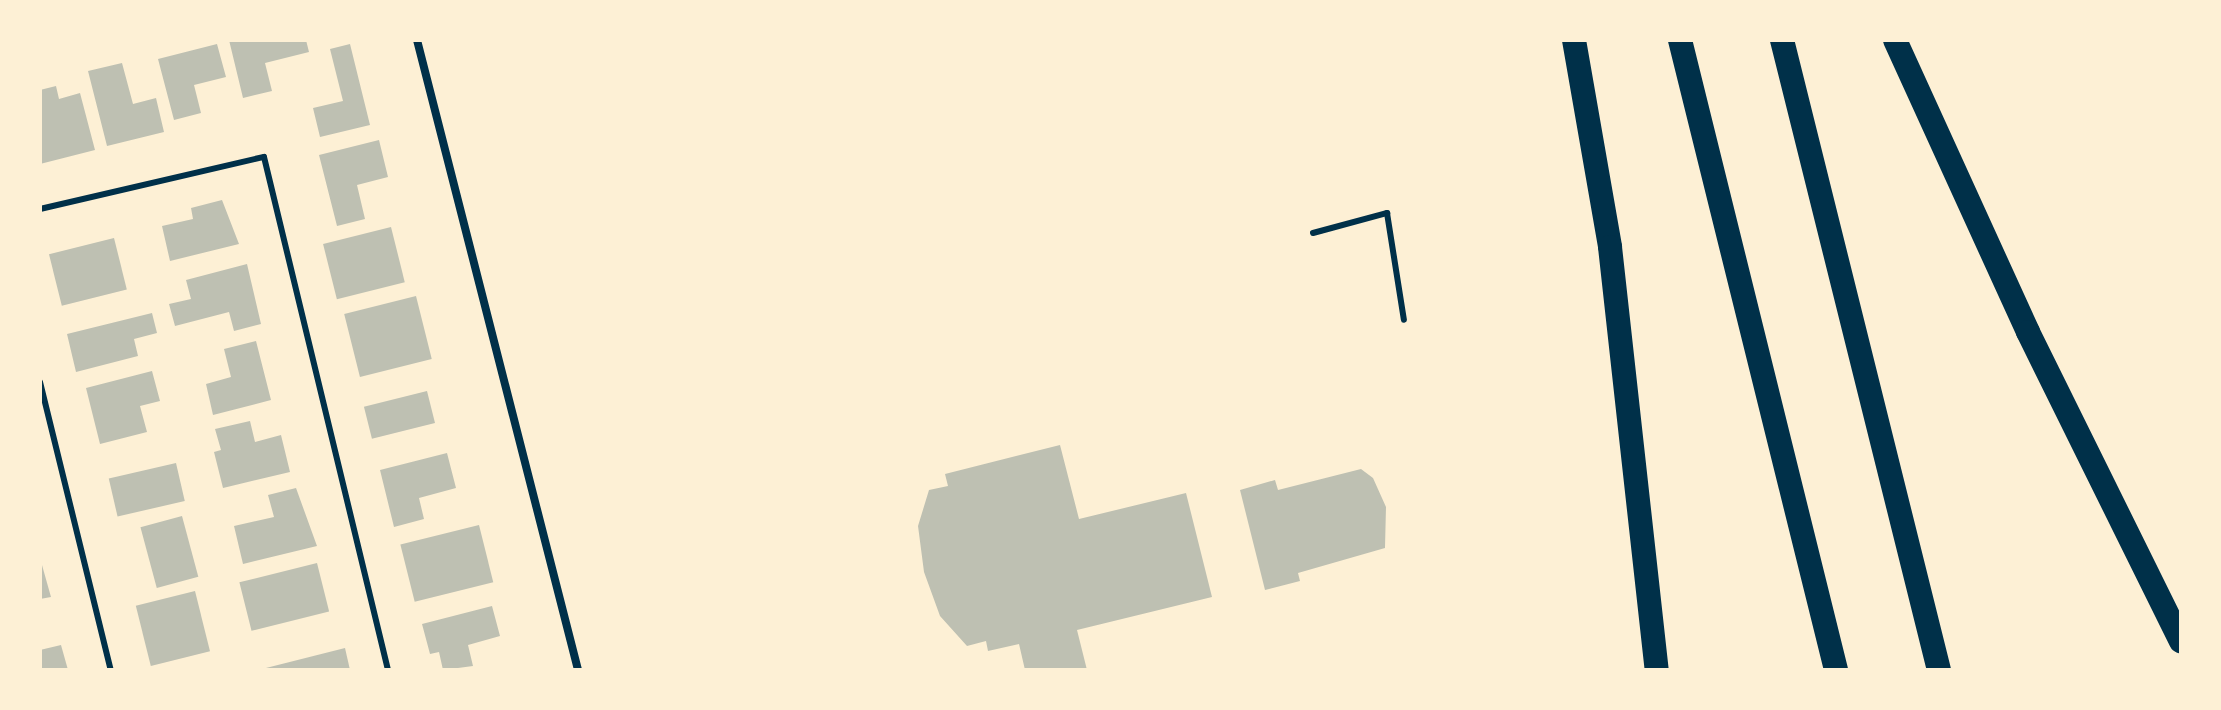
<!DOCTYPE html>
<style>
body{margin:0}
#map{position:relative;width:2221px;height:710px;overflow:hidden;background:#fdf0d5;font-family:Overpass,sans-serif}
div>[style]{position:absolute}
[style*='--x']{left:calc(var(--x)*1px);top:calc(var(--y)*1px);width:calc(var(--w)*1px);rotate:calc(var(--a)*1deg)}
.building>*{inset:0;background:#bec0b2;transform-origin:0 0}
.service>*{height:6px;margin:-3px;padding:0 3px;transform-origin:3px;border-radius:3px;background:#003049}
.minor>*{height:8px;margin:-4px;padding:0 4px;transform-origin:4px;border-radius:4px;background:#003049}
.motorway>*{height:24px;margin:-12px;padding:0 12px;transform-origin:12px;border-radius:12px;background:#003049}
span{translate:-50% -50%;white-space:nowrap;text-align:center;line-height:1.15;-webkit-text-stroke:6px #fdf0d5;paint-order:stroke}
.frame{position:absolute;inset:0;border:42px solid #fdf0d5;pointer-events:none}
</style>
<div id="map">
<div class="building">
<div style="clip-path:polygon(229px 40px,306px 40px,309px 52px,265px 63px,272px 91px,243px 98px)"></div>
<div style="clip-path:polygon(217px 44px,226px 77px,194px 85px,201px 113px,174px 120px,158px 59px)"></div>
<div style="clip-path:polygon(350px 44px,370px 125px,320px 137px,313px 108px,343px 101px,330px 49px)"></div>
<div style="clip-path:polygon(122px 63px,133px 104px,156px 98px,164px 132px,107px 146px,88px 71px)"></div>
<div style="clip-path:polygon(56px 86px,59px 99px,80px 93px,95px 150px,40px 164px,40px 90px)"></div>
<div style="clip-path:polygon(379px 140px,388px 177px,357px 185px,365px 219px,337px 226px,319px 155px)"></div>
<div style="clip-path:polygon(222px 200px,239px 244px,170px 261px,162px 226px,193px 219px,191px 208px)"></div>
<div style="left:391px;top:227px;width:57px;height:70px;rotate:76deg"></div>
<div style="left:114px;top:238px;width:53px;height:67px;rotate:76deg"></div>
<div style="clip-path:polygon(247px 264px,261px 324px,234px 331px,229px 312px,175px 326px,169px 304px,191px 299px,186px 280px)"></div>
<div style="left:416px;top:296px;width:65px;height:74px;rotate:76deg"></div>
<div style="clip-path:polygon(152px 313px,157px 333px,134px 339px,138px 356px,76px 372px,67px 334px)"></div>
<div style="clip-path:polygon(256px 341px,271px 400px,213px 415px,206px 384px,231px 377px,224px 349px)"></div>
<div style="clip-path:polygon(152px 371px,160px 401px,140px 406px,147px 432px,100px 444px,86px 388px)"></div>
<div style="left:427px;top:391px;width:33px;height:65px;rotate:76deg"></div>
<div style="clip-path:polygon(250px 421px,255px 442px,281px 435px,290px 472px,223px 488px,214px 452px,221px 450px,215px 429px)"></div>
<div style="clip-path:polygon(1060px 445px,1079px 519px,1186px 493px,1212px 597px,1077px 630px,1087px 670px,1025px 670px,1019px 644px,988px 651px,986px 641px,967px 646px,940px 616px,924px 572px,918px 526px,929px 490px,948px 486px,945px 474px)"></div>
<div style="clip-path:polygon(447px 453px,456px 488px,419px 498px,424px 519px,394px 527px,380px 470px)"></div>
<div style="left:176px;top:463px;width:39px;height:69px;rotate:77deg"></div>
<div style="clip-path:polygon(1361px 469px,1373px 478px,1386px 507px,1385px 548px,1298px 573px,1300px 581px,1265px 590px,1240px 490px,1275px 480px,1278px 490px)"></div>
<div style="clip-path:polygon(296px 488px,317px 546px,243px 564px,234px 526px,274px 517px,268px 495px)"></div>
<div style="left:182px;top:516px;width:63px;height:43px;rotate:75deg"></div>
<div style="left:479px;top:525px;width:59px;height:81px;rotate:76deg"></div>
<div style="clip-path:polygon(40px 558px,51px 597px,40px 599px)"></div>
<div style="left:317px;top:563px;width:50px;height:80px;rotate:76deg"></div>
<div style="left:195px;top:591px;width:62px;height:61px;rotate:76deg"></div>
<div style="clip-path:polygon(492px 606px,500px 636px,468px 645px,473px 666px,443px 670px,439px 652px,430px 654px,422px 624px)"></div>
<div style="clip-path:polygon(61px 645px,68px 670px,40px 670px,40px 650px)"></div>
<div style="clip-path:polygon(345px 648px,350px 670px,262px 670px,262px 669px)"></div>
</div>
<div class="service">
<div style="--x:40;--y:209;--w:230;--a:-13.1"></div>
<div style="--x:264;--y:157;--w:528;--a:76.41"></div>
<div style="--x:1313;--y:233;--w:77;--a:-15.1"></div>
<div style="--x:1387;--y:213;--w:108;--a:81"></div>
<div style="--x:40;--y:382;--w:297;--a:76.2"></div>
</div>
<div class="minor">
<div style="--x:417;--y:40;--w:650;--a:75.66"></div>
</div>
<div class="motorway">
<div style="--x:1574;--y:40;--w:210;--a:80.1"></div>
<div style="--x:1610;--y:247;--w:426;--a:83.7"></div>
<div style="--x:1680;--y:40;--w:649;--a:76.09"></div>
<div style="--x:1782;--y:40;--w:649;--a:76.01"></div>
<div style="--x:1895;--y:40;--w:321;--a:65.5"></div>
<div style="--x:2028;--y:332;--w:345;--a:63.7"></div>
</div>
<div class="frame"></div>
</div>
